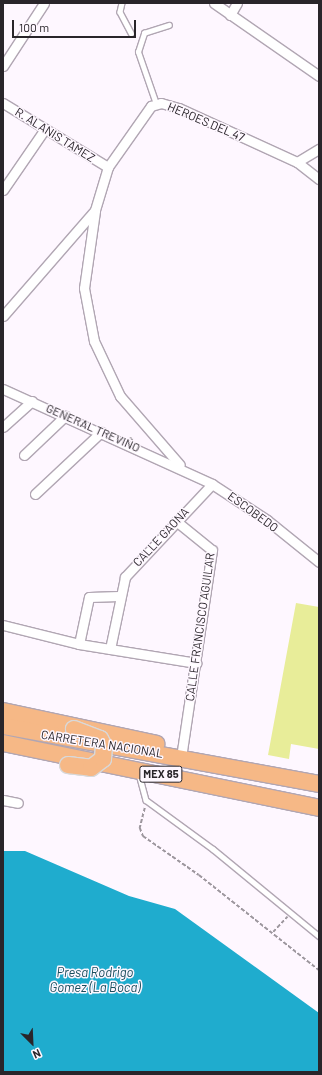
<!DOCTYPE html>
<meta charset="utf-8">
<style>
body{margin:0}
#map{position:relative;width:322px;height:1075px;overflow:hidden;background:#fef7ff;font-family:Barlow,sans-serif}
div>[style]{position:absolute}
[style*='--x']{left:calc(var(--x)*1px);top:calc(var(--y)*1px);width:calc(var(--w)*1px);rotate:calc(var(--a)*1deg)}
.green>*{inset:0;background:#e8ed99}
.water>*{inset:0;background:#1facce}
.path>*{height:1.5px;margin-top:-0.75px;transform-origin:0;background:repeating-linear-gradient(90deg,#9c969d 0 4px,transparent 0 6px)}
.roads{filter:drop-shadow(1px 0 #b1a6b3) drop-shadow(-1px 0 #b1a6b3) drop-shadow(0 1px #b1a6b3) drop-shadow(0 -1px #b1a6b3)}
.service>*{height:4.5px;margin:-2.25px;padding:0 2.25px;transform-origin:2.25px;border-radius:2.25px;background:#fff}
.minor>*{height:9px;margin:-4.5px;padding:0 4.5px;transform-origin:4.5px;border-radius:4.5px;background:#fff}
.trunk>*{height:16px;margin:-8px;padding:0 8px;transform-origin:8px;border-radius:8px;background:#f6b886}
.bridges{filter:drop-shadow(1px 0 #d8d8d9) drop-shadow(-1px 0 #d8d8d9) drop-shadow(0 1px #d8d8d9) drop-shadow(0 -1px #d8d8d9)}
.trunk-bridge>*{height:16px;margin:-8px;padding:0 8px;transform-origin:8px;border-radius:8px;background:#f6b886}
span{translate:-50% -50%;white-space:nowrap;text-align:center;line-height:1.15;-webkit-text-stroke:3px #fef7ff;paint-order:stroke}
.shield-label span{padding:1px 3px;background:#fef7ff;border:1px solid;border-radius:3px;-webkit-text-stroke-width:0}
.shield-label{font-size:11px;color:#29252a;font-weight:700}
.street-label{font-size:12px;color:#29252a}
.water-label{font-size:13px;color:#194e5d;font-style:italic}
.frame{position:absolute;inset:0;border:4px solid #29252a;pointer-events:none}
.north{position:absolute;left:12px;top:1023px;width:40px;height:40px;-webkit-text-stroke:3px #fef7ff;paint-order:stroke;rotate:156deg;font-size:11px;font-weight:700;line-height:16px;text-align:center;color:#29252a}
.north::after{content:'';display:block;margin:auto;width:14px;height:18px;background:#29252a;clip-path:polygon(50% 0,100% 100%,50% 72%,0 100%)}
.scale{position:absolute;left:12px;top:20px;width:124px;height:18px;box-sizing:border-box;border:2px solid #29252a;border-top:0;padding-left:5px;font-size:12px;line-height:14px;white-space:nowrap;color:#29252a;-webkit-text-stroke:3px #fef7ff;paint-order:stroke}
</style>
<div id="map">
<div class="green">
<div style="clip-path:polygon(296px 603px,319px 607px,319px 749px,291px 744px,289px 759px,268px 755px)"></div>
</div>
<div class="water">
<div style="clip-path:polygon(3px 851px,25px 851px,129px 896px,175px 909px,319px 1013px,319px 1072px,3px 1072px)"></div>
</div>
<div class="path">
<div style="--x:145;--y:808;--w:21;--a:104"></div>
<div style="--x:140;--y:828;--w:9;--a:69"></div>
<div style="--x:143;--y:836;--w:68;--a:34.9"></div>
<div style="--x:199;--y:875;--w:153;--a:38.4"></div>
<div style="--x:273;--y:932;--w:21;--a:-47"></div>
</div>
<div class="roads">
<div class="service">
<div style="--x:122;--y:3;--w:9;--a:103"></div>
<div style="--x:120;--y:12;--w:24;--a:62"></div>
<div style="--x:156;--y:104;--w:55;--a:-109.1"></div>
<div style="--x:138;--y:52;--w:20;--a:-72"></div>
<div style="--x:144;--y:33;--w:26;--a:-18"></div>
<div style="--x:139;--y:774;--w:27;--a:75"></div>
<div style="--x:146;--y:800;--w:83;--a:36.2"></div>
<div style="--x:213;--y:849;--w:137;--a:39.4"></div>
</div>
<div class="minor">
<div style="--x:214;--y:3;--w:128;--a:34.8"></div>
<div style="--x:230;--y:15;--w:14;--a:-60"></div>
<div style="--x:3;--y:66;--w:75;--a:-56.9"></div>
<div style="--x:3;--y:103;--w:123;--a:31.4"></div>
<div style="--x:297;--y:162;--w:26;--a:-31"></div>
<div style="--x:3;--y:190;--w:74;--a:-55.5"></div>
<div style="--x:95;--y:211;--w:78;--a:98.1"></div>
<div style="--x:84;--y:288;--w:54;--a:79.3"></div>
<div style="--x:94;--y:341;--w:61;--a:64.7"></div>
<div style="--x:120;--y:396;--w:91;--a:49"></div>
<div style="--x:3;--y:316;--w:140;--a:-49"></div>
<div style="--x:95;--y:210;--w:45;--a:-73.2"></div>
<div style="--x:108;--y:167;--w:75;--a:-54.8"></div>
<div style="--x:151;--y:106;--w:10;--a:-17"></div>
<div style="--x:161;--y:103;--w:19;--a:16"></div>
<div style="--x:179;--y:108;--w:130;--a:24.6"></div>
<div style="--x:297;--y:162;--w:28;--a:38"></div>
<div style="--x:3;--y:389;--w:230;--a:24.4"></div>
<div style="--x:212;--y:484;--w:66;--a:33.2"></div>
<div style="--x:267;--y:520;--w:67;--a:38.9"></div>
<div style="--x:3;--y:427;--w:39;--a:-42"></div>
<div style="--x:24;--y:455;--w:57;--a:-43.6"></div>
<div style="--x:35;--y:494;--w:91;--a:-43.2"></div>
<div style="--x:176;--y:521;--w:46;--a:38.9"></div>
<div style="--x:212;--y:550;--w:203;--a:98.5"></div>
<div style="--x:3;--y:625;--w:78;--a:14"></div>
<div style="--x:79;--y:644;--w:119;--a:9.2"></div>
<div style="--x:79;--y:644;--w:48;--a:-78"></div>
<div style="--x:89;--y:597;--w:30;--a:-2"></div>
<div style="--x:110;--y:649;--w:74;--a:-78.2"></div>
<div style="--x:125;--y:577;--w:127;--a:-46.9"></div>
<div style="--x:3;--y:800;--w:15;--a:11"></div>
</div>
<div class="trunk">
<div style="--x:3;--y:711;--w:157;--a:12.1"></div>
<div style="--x:3;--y:726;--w:321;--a:10.4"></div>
<div style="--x:3;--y:743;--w:323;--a:11.6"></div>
</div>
</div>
<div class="bridges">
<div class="trunk-bridge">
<div style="--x:68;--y:765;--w:23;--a:7"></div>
<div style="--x:91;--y:768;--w:15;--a:-37"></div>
<div style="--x:103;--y:759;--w:13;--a:-86"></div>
<div style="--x:104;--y:746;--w:8;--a:-120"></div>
<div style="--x:100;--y:739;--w:28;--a:-159"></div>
</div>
</div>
<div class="shield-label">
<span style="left:161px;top:774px">MEX 85</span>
</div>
<div class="street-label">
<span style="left:206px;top:122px;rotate:23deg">HEROES DEL 47</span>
<span style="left:55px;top:135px;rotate:32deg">R. ALANIS TAMEZ</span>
<span style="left:93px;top:428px;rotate:24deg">GENERAL TREVIÑO</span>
<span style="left:253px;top:512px;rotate:36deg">ESCOBEDO</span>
<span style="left:161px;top:537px;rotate:-47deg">CALLE GAONA</span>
<span style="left:200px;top:627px;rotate:-82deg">CALLE FRANCISCO AGUILAR</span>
<span style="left:102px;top:744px;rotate:9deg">CARRETERA NACIONAL</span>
</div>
<div class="water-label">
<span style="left:95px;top:980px">Presa Rodrigo<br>Gomez (La Boca)</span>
</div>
<div class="frame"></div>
<div class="north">N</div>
<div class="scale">100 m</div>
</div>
